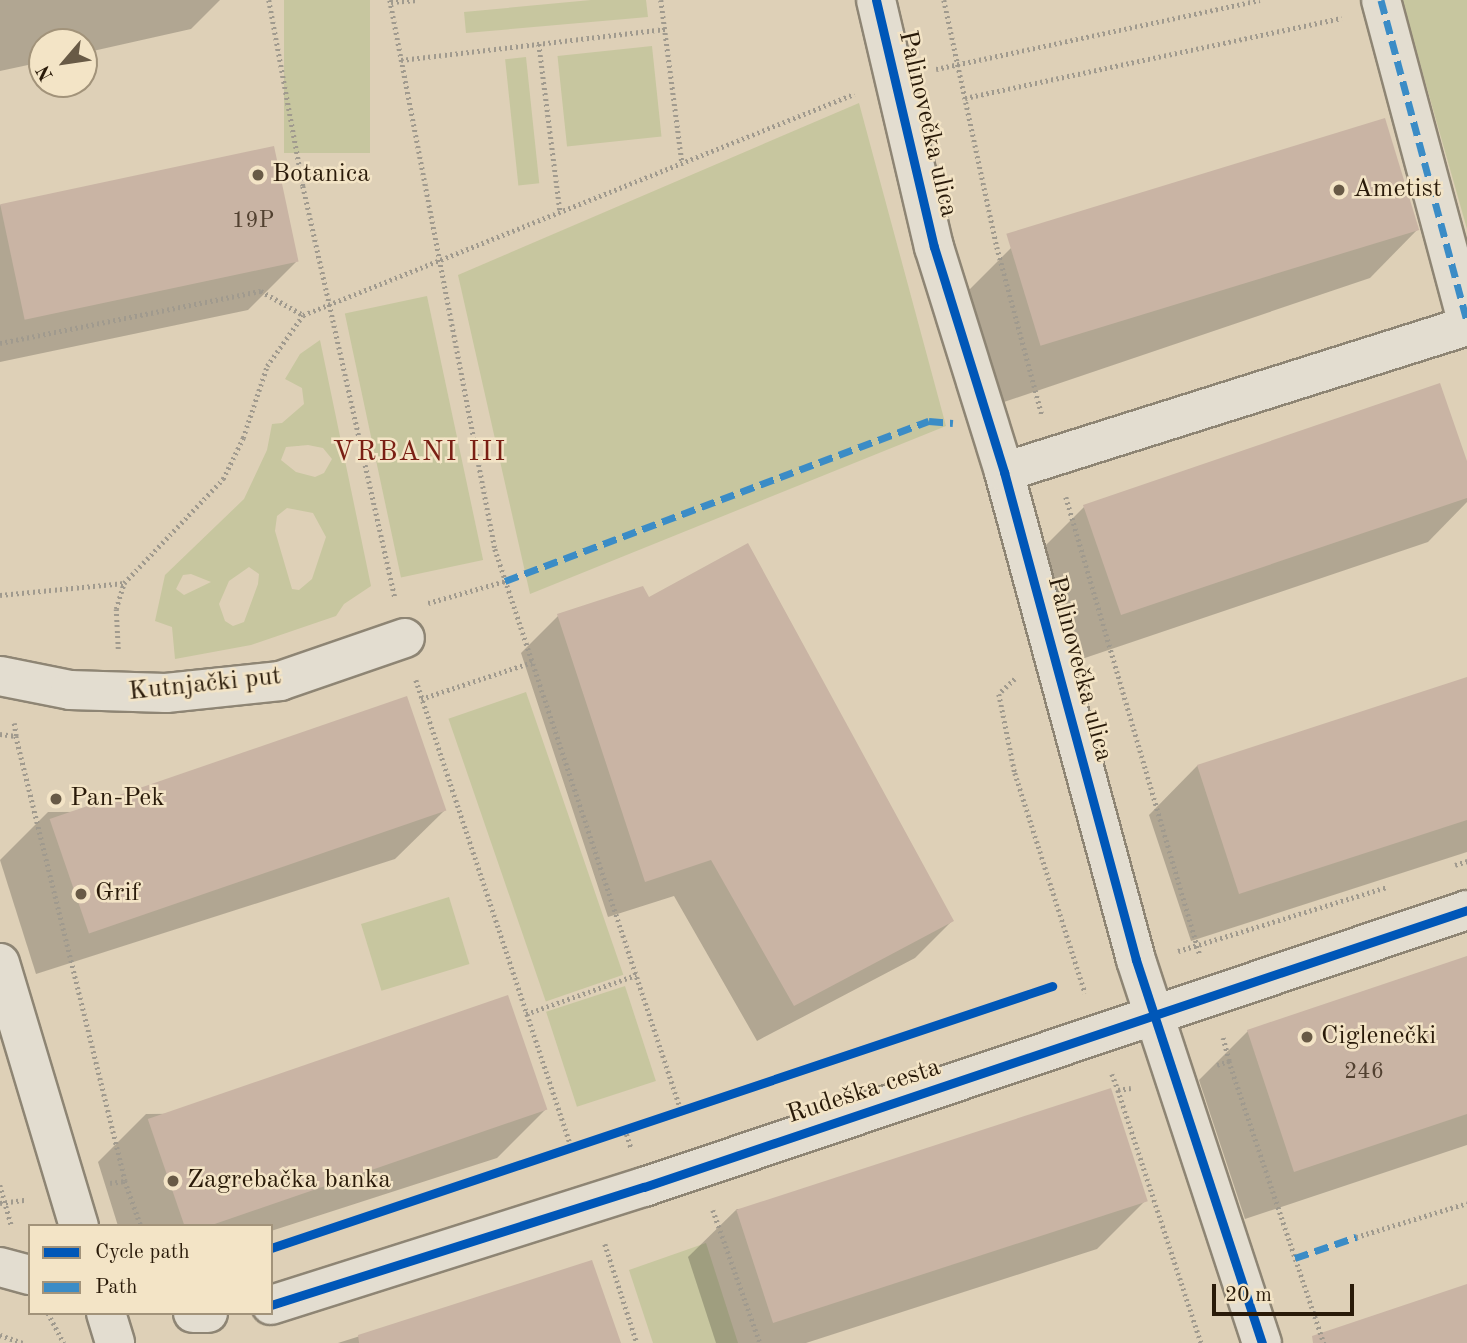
<!DOCTYPE html>
<meta charset="utf-8">
<style>
body{margin:0}
#map{position:relative;width:1467px;height:1343px;overflow:hidden;background:#ded0b7;font-family:"Old Standard TT",serif}
div>[style]{position:absolute}
[style*='--x']{left:calc(var(--x)*1px);top:calc(var(--y)*1px);width:calc(var(--w)*1px);rotate:calc(var(--a)*1deg)}
.green>*{inset:0;background:#c7c69f;transform-origin:0 0}
.shadow>*{inset:0;background:#0003}
.building>*{inset:0;background:#c9b4a4;transform-origin:0 0}
.path>*{height:4.5px;margin-top:-2.25px;transform-origin:0;background:repeating-linear-gradient(90deg,#a09a8e 0 2px,transparent 0 5.5px)}
.roads{filter:drop-shadow(2px 0 #8e8574) drop-shadow(-2px 0 #8e8574) drop-shadow(0 2px #8e8574) drop-shadow(0 -2px #8e8574)}
.minor>*{height:38px;margin:-19px;padding:0 19px;transform-origin:19px;border-radius:19px;background:#e3ddd0}
.quiet>*{height:7px;margin-top:-3.5px;transform-origin:0;background:repeating-linear-gradient(90deg,#3b8cc6 0 14px,transparent 0 21px)}
.cycleway>*{height:9px;margin:-4.5px;padding:0 4.5px;transform-origin:4.5px;border-radius:4.5px;background:#0057b8}
.dots>*{width:19px;height:19px;translate:-50% -50%;box-sizing:border-box;border:4px solid #f3e4c6;border-radius:50%}
span{translate:-50% -50%;white-space:nowrap;text-align:center;line-height:1.15;-webkit-text-stroke:5px #f3e4c6;paint-order:stroke}
.number-label{font-size:23px;color:#514030}
.number-label span{-webkit-text-stroke-width:0}
.street-label{font-size:26px;color:#291a09}
.poi-label{font-size:26px;color:#291a09}
.left{translate:0 -50%;text-align:left}
.neighbourhood-label{font-size:28px;color:#7a1f14;letter-spacing:2px}
.legend{position:absolute;left:28px;top:1224px;width:245px;height:91px;box-sizing:border-box;background:#f3e4c6;border:2px solid #a2937a;margin:0;padding:9px 12px;list-style:none;font-size:21px;color:#291a09}
.legend li{display:flex;align-items:center;gap:14px;height:35px}
.legend b{width:35px;border:2px solid #a2937a}
.north{position:absolute;left:28px;top:28px;width:70px;height:70px;box-sizing:border-box;background:#f3e4c6;border:2px solid #a2937a;border-radius:50%;rotate:241deg;font-size:19px;font-weight:700;line-height:28px;text-align:center;color:#291a09}
.north::after{content:'';display:block;margin:auto;width:24px;height:32px;background:#685a46;clip-path:polygon(50% 0,100% 100%,50% 72%,0 100%)}
.scale{position:absolute;left:1212px;top:1284px;width:142px;height:32px;box-sizing:border-box;border:4px solid #291a09;border-top:0;padding-left:9px;font-size:21px;line-height:24px;white-space:nowrap;color:#291a09;-webkit-text-stroke:5px #f3e4c6;paint-order:stroke}
</style>
<div id="map">
<div class="green">
<div style="left:284px;top:0;width:86px;height:153px"></div>
<div style="clip-path:polygon(591px 0,646px 0,648px 17px,466px 33px,464px 12px)"></div>
<div style="clip-path:polygon(1402px 0,1467px 0,1467px 229px)"></div>
<div style="left:652px;top:46px;width:91px;height:95px;rotate:84deg"></div>
<div style="left:526px;top:57px;width:127px;height:21px;rotate:84deg"></div>
<div style="clip-path:polygon(859px 103px,946px 426px,530px 594px,458px 275px)"></div>
<div style="left:427px;top:296px;width:270px;height:84px;rotate:78deg"></div>
<div style="clip-path:polygon(evenodd,320px 340px,371px 586px,344px 604px,336px 616px,251px 645px,175px 659px,172px 627px,155px 621px,165px 575px,244px 499px,267px 450px,272px 424px,282px 423px,304px 404px,302px 388px,285px 379px,300px 354px,320px 340px,308px 445px,323px 448px,332px 459px,324px 473px,315px 477px,296px 472px,281px 460px,286px 447px,308px 445px,320px 340px,287px 508px,313px 513px,326px 537px,312px 579px,299px 590px,292px 589px,275px 531px,277px 516px,287px 508px,320px 340px,249px 567px,259px 574px,258px 584px,244px 622px,233px 626px,225px 621px,219px 604px,229px 581px,249px 567px,320px 340px,183px 575px,191px 574px,211px 582px,184px 595px,176px 589px,183px 575px)"></div>
<div style="left:526px;top:692px;width:299px;height:82px;rotate:71deg"></div>
<div style="left:449px;top:897px;width:70px;height:92px;rotate:73deg"></div>
<div style="left:625px;top:986px;width:100px;height:83px;rotate:72deg"></div>
<div style="clip-path:polygon(706px 1243px,738px 1343px,653px 1343px,629px 1270px)"></div>
</div>
<div class="shadow">
<div style="clip-path:polygon(0 0,220px 0,191px 29px,84px 53px,84px 42px,42px 42px,42px 62px,0 71px)"></div>
<div style="clip-path:polygon(0 205px,296px 262px,248px 310px,0 362px)"></div>
<div style="clip-path:polygon(1418px 229px,1370px 278px,998px 404px,963px 296px,1011px 248px)"></div>
<div style="clip-path:polygon(1467px 466px,1467px 502px,1428px 542px,1073px 662px,1036px 555px,1084px 507px)"></div>
<div style="clip-path:polygon(648px 599px,952px 921px,915px 958px,757px 1041px,674px 896px,608px 917px,521px 653px,558px 616px)"></div>
<div style="clip-path:polygon(1467px 679px,1467px 852px,1191px 941px,1149px 815px,1197px 766px)"></div>
<div style="clip-path:polygon(444px 811px,395px 859px,36px 974px,0 860px,48px 812px)"></div>
<div style="clip-path:polygon(1467px 958px,1467px 1145px,1245px 1219px,1199px 1080px,1248px 1031px)"></div>
<div style="clip-path:polygon(545px 1110px,497px 1158px,271px 1231px,271px 1226px,118px 1226px,98px 1162px,146px 1114px)"></div>
<div style="clip-path:polygon(1145px 1201px,1097px 1249px,806px 1343px,716px 1343px,688px 1257px,737px 1209px)"></div>
<div style="clip-path:polygon(591px 1263px,619px 1343px,338px 1343px)"></div>
</div>
<div class="building">
<div style="left:1385px;top:118px;width:117px;height:396px;rotate:73deg"></div>
<div style="left:274px;top:146px;width:118px;height:280px;rotate:78deg"></div>
<div style="clip-path:polygon(1440px 383px,1467px 461px,1467px 498px,1121px 615px,1083px 505px)"></div>
<div style="clip-path:polygon(748px 543px,954px 921px,794px 1006px,711px 860px,645px 882px,557px 614px,643px 586px,649px 597px)"></div>
<div style="clip-path:polygon(1467px 677px,1467px 820px,1239px 894px,1197px 765px)"></div>
<div style="left:407px;top:696px;width:121px;height:378px;rotate:71deg"></div>
<div style="clip-path:polygon(1467px 956px,1467px 1114px,1294px 1172px,1247px 1030px)"></div>
<div style="left:508px;top:995px;width:121px;height:381px;rotate:71deg"></div>
<div style="left:1111px;top:1088px;width:119px;height:394px;rotate:72deg"></div>
<div style="clip-path:polygon(592px 1260px,621px 1343px,359px 1343px,358px 1335px)"></div>
<div style="clip-path:polygon(1467px 1284px,1467px 1343px,1313px 1343px,1312px 1336px)"></div>
</div>
<div class="path">
<div style="--x:269;--y:0;--w:189;--a:79.6"></div>
<div style="--x:303;--y:186;--w:421;--a:77.4"></div>
<div style="--x:390;--y:0;--w:559;--a:79.17"></div>
<div style="--x:495;--y:549;--w:591;--a:71.66"></div>
<div style="--x:661;--y:0;--w:163;--a:82.6"></div>
<div style="--x:944;--y:0;--w:253;--a:77.9"></div>
<div style="--x:997;--y:247;--w:174;--a:75"></div>
<div style="--x:391;--y:2;--w:27;--a:-4"></div>
<div style="--x:539;--y:44;--w:168;--a:82.8"></div>
<div style="--x:401;--y:60;--w:266;--a:-6.7"></div>
<div style="--x:936;--y:69;--w:331;--a:-12"></div>
<div style="--x:965;--y:98;--w:385;--a:-12"></div>
<div style="--x:0;--y:343;--w:266;--a:-11.3"></div>
<div style="--x:261;--y:291;--w:48;--a:29.7"></div>
<div style="--x:1066;--y:497;--w:477;--a:73.7"></div>
<div style="--x:0;--y:595;--w:125;--a:-5.5"></div>
<div style="--x:428;--y:603;--w:80;--a:-15.9"></div>
<div style="--x:118;--y:649;--w:40;--a:-92.9"></div>
<div style="--x:116;--y:609;--w:27;--a:-73"></div>
<div style="--x:124;--y:583;--w:144;--a:-46.4"></div>
<div style="--x:223;--y:479;--w:46;--a:-64"></div>
<div style="--x:243;--y:438;--w:76;--a:-71.6"></div>
<div style="--x:267;--y:366;--w:62;--a:-54.8"></div>
<div style="--x:303;--y:315;--w:594;--a:-21.86"></div>
<div style="--x:1015;--y:679;--w:22;--a:137"></div>
<div style="--x:999;--y:694;--w:81;--a:78.6"></div>
<div style="--x:1015;--y:773;--w:231;--a:72.3"></div>
<div style="--x:416;--y:680;--w:492;--a:71.6"></div>
<div style="--x:421;--y:699;--w:117;--a:-18.4"></div>
<div style="--x:0;--y:734;--w:16;--a:7"></div>
<div style="--x:16;--y:736;--w:13;--a:-99"></div>
<div style="--x:16;--y:736;--w:458;--a:76.2"></div>
<div style="--x:1455;--y:865;--w:13;--a:-18"></div>
<div style="--x:1178;--y:951;--w:219;--a:-17"></div>
<div style="--x:526;--y:1014;--w:117;--a:-19.5"></div>
<div style="--x:1229;--y:1061;--w:298;--a:71.4"></div>
<div style="--x:1217;--y:1065;--w:13;--a:-18"></div>
<div style="--x:1229;--y:1061;--w:24;--a:-105"></div>
<div style="--x:1112;--y:1074;--w:17;--a:69"></div>
<div style="--x:1118;--y:1090;--w:13;--a:-9"></div>
<div style="--x:1118;--y:1090;--w:266;--a:71.8"></div>
<div style="--x:625;--y:1129;--w:19;--a:72"></div>
<div style="--x:110;--y:1183;--w:15;--a:-8"></div>
<div style="--x:125;--y:1181;--w:48;--a:70.4"></div>
<div style="--x:0;--y:1185;--w:41;--a:74.2"></div>
<div style="--x:0;--y:1203;--w:26;--a:-7"></div>
<div style="--x:713;--y:1210;--w:141;--a:70.5"></div>
<div style="--x:1356;--y:1237;--w:116;--a:-17"></div>
<div style="--x:605;--y:1244;--w:104;--a:72.1"></div>
<div style="--x:48;--y:1313;--w:34;--a:62"></div>
<div style="--x:0;--y:1335;--w:24;--a:19"></div>
</div>
<div class="roads">
<div class="minor">
<div style="--x:876;--y:0;--w:254;--a:76.8"></div>
<div style="--x:934;--y:247;--w:236;--a:72.7"></div>
<div style="--x:1004;--y:472;--w:506;--a:74.86"></div>
<div style="--x:1136;--y:960;--w:403;--a:71.8"></div>
<div style="--x:1381;--y:0;--w:332;--a:75"></div>
<div style="--x:1004;--y:472;--w:485;--a:-17.5"></div>
<div style="--x:0;--y:676;--w:71;--a:11.3"></div>
<div style="--x:70;--y:690;--w:96;--a:1.8"></div>
<div style="--x:166;--y:693;--w:115;--a:-6"></div>
<div style="--x:280;--y:681;--w:132;--a:-19"></div>
<div style="--x:0;--y:963;--w:275;--a:73.3"></div>
<div style="--x:0;--y:1267;--w:31;--a:15"></div>
<div style="--x:271;--y:1305;--w:391;--a:-17.6"></div>
<div style="--x:644;--y:1187;--w:868;--a:-18.6"></div>
<div style="--x:106;--y:1313;--w:31;--a:73"></div>
<div style="--x:193;--y:1313;--w:15;--a:0"></div>
</div>
</div>
<div class="quiet">
<div style="--x:1381;--y:0;--w:332;--a:75"></div>
<div style="--x:505;--y:581;--w:453;--a:-20.7"></div>
<div style="--x:929;--y:421;--w:24;--a:5"></div>
<div style="--x:1295;--y:1258;--w:65;--a:-19"></div>
</div>
<div class="cycleway">
<div style="--x:876;--y:0;--w:254;--a:76.8"></div>
<div style="--x:934;--y:247;--w:236;--a:72.7"></div>
<div style="--x:1004;--y:472;--w:506;--a:74.86"></div>
<div style="--x:1136;--y:960;--w:403;--a:71.8"></div>
<div style="--x:271;--y:1248;--w:824;--a:-18.54"></div>
<div style="--x:271;--y:1305;--w:391;--a:-17.6"></div>
<div style="--x:644;--y:1187;--w:868;--a:-18.6"></div>
</div>
<div class="dots">
<div style="left:258px;top:175px;background:#685a46"></div>
<div style="left:1339px;top:190px;background:#685a46"></div>
<div style="left:56px;top:799px;background:#685a46"></div>
<div style="left:81px;top:894px;background:#685a46"></div>
<div style="left:1307px;top:1037px;background:#685a46"></div>
<div style="left:173px;top:1181px;background:#685a46"></div>
</div>
<div class="number-label">
<span style="left:253px;top:221px">19P</span>
<span style="left:1364px;top:1072px">246</span>
</div>
<div class="street-label">
<span style="left:927px;top:124px;rotate:77deg">Palinovečka ulica</span>
<span style="left:1079px;top:669px;rotate:75deg">Palinovečka ulica</span>
<span style="left:205px;top:685px;rotate:-6deg">Kutnjački put</span>
<span style="left:864px;top:1092px;rotate:-18deg">Rudeška cesta</span>
</div>
<div class="poi-label">
<span class="left" style="left:272px;top:175px">Botanica</span>
<span class="left" style="left:1353px;top:190px">Ametist</span>
<span class="left" style="left:70px;top:799px">Pan-Pek</span>
<span class="left" style="left:95px;top:894px">Grif</span>
<span class="left" style="left:1321px;top:1037px">Ciglenečki</span>
<span class="left" style="left:187px;top:1181px">Zagrebačka banka</span>
</div>
<div class="neighbourhood-label">
<span style="left:420px;top:453px">VRBANI III</span>
</div>
<ul class="legend">
<li><b style="height:9px;background:#0057b8"></b>Cycle path</li>
<li><b style="height:9px;background:#3b8cc6"></b>Path</li>
</ul>
<div class="north">N</div>
<div class="scale">20 m</div>
</div>
